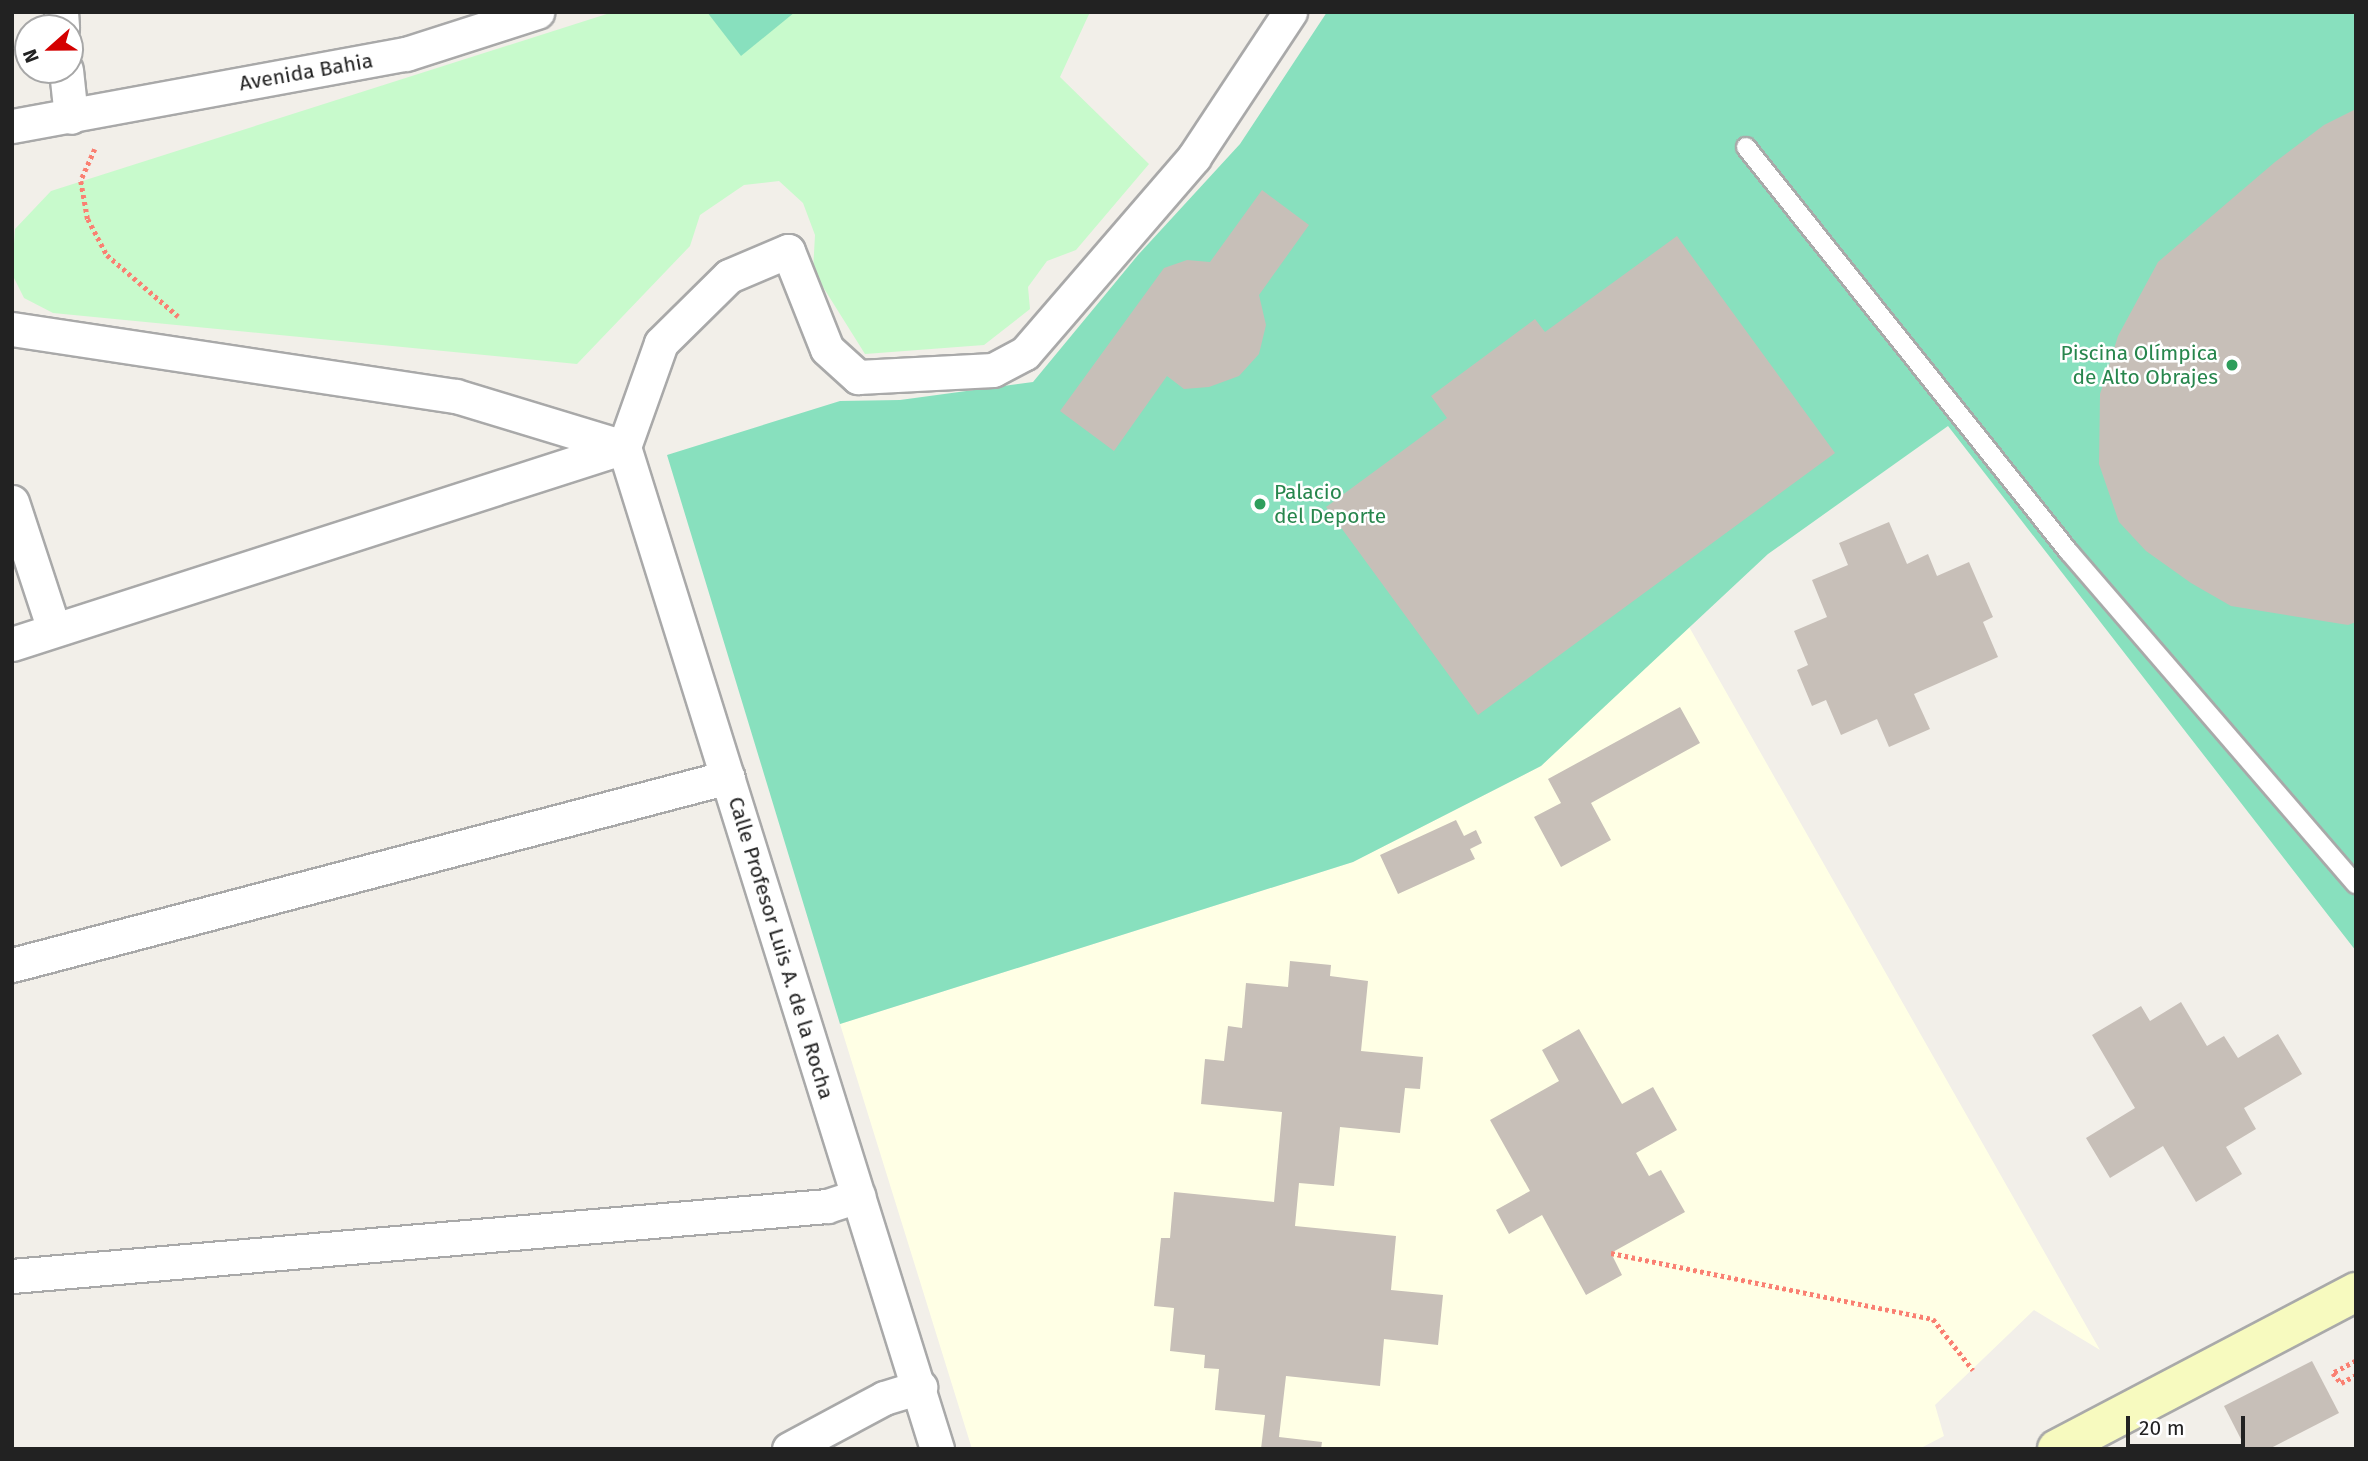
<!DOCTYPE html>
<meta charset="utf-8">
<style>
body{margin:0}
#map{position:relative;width:2368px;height:1461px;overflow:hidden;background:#f2efe9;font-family:"Fira Sans",sans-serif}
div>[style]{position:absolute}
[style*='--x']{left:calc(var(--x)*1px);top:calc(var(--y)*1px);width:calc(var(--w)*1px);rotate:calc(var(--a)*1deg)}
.education>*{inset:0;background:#ffffe5}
.park>*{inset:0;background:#c8facc}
.pitch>*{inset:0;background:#88e0be}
.building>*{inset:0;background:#c7bfb8}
.path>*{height:4.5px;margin-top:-2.25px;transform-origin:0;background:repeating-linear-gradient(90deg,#fa8072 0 3.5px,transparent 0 7px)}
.roads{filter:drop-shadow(2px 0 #a9a9a9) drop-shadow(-2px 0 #a9a9a9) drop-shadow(0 2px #a9a9a9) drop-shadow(0 -2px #a9a9a9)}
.service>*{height:18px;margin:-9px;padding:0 9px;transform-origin:9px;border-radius:9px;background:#fff}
.minor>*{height:33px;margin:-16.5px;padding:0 16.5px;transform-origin:16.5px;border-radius:16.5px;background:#fff}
.secondary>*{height:38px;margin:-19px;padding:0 19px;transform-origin:19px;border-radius:19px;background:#f7fabf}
.dots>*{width:19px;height:19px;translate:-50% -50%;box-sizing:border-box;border:4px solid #fff;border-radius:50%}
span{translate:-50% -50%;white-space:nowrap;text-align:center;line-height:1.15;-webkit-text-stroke:5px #fff;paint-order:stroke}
.street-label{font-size:21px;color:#222}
.leisure-label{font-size:21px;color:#27864d}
.right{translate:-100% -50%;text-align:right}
.left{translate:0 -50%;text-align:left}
.frame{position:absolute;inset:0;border:14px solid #222;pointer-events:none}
.north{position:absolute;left:14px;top:14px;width:70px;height:70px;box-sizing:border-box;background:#fff;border:2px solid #a7a7a7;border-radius:50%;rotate:249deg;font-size:19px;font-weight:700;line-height:28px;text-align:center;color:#222}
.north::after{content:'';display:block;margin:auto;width:24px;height:32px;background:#d40000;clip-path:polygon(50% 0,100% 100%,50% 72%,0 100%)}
.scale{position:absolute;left:2126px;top:1416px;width:119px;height:32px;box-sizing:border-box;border:4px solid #222;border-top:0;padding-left:9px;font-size:21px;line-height:24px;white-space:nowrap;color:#222;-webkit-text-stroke:5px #fff;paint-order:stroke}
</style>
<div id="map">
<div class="education">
<div style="clip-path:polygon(1688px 625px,2100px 1350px,2034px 1310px,1935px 1405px,1944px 1436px,1919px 1449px,972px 1449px,840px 1024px,1353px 862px,1541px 766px)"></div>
</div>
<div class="park">
<div style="clip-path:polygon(613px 12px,1090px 12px,1060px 77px,1149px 164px,1076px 250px,1047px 261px,1028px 287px,1030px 309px,984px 345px,865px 354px,813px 271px,815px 235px,803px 203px,779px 181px,744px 185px,700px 215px,690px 246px,577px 364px,53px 313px,24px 298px,12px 274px,15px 229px,51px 191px)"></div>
</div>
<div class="pitch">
<div style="clip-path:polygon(707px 12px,795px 12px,741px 56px)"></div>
<div style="clip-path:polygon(1327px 12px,2356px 12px,2356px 951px,1948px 426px,1768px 554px,1541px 766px,1353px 862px,840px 1024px,667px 455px,840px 401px,900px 400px,1033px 382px,1138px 255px,1240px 144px)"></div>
</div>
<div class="building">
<div style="clip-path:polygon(2356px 109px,2356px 622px,2348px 625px,2231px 606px,2191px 583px,2146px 551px,2119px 522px,2099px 464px,2100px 394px,2118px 336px,2158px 262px,2275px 162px,2324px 125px)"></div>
<div style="clip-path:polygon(1262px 190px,1309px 225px,1259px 295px,1266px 325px,1259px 354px,1239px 376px,1209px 387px,1184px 389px,1167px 376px,1114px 451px,1060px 411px,1164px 268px,1187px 260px,1210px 262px)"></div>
<div style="clip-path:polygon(1677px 236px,1835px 453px,1478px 715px,1326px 507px,1447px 418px,1431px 396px,1535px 319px,1545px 332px)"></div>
<div style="clip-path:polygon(1889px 522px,1907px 564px,1928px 554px,1937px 576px,1969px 562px,1993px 617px,1983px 622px,1998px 657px,1914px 694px,1930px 729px,1889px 747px,1877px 719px,1841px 735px,1826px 700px,1812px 706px,1797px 670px,1808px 665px,1794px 631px,1827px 617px,1812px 580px,1848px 565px,1839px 543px)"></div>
<div style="clip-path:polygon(1680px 707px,1700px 743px,1591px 803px,1611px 840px,1561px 867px,1534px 817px,1561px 803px,1548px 779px)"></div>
<div style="clip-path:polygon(1456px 820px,1464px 836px,1476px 830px,1482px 843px,1470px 849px,1475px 859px,1398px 894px,1380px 855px)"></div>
<div style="clip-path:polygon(1290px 961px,1331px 965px,1330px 976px,1368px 981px,1361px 1051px,1423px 1057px,1420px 1089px,1405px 1088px,1400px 1133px,1340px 1127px,1334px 1186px,1299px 1183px,1295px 1226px,1396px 1236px,1391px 1290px,1443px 1295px,1438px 1345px,1384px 1339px,1380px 1386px,1286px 1376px,1279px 1437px,1322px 1442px,1321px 1449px,1261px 1449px,1265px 1415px,1215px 1410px,1219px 1369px,1204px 1368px,1205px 1355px,1170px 1351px,1174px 1308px,1154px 1306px,1161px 1238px,1170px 1238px,1174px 1192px,1274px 1202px,1282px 1112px,1201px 1104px,1205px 1059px,1224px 1061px,1228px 1026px,1242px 1028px,1246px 983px,1288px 987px)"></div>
<div style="clip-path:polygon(2181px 1002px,2207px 1046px,2224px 1036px,2238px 1058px,2278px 1034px,2302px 1074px,2244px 1108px,2256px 1129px,2226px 1147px,2242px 1174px,2196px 1202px,2163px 1146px,2110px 1178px,2086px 1138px,2135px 1108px,2092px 1035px,2141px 1006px,2150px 1021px)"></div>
<div style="clip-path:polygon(1579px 1029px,1622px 1104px,1653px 1087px,1677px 1130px,1636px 1153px,1649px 1176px,1661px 1170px,1685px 1212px,1611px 1253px,1622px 1275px,1586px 1295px,1542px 1215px,1509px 1234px,1496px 1210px,1530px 1191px,1490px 1120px,1559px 1081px,1542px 1050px)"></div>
<div style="clip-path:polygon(2312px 1361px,2339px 1413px,2269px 1449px,2246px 1449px,2224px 1406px)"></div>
</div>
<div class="path">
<div style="--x:95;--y:149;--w:35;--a:114"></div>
<div style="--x:81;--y:181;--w:39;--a:80"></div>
<div style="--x:88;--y:219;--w:41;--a:62.2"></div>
<div style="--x:107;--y:255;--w:94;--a:40.7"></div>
<div style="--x:1611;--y:1253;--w:329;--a:11.6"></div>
<div style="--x:1933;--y:1319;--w:65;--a:51.9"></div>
<div style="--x:2356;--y:1361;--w:26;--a:152"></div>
<div style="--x:2333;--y:1373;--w:13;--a:51"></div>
<div style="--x:2341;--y:1383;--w:17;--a:-28"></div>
</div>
<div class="roads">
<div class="service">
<div style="--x:1746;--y:147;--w:518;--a:51.43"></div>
<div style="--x:2069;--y:552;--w:439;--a:49.2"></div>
</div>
<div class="minor">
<div style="--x:61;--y:12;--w:16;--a:86"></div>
<div style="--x:66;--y:70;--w:47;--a:83.9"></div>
<div style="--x:12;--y:126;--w:401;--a:-10.4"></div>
<div style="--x:406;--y:54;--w:138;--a:-17.8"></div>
<div style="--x:12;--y:329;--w:449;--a:8.6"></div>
<div style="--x:456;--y:396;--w:176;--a:16.9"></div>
<div style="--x:624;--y:447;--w:1050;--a:72.65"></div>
<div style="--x:624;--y:447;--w:110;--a:-70.4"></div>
<div style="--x:661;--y:343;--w:95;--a:-44.6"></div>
<div style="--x:729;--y:276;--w:64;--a:-23"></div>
<div style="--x:788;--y:251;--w:105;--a:68.3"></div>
<div style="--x:827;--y:349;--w:42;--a:42.1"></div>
<div style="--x:858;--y:377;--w:135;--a:-3"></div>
<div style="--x:993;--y:370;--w:36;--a:-28"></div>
<div style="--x:1025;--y:353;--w:259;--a:-49.2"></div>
<div style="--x:1194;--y:157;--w:174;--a:-56.5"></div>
<div style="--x:12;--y:502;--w:132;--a:71.8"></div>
<div style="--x:12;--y:644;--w:643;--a:-17.84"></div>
<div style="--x:12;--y:965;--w:740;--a:-14.71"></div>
<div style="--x:12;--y:1276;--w:818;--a:-4.91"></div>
<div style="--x:827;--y:1206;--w:33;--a:-18"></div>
<div style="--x:789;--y:1449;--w:108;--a:-28.2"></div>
<div style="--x:884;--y:1398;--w:38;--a:-17"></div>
</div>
<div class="secondary">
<div style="--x:2057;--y:1449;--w:338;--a:-27.7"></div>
</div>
</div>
<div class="dots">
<div style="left:2232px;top:365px;background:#2e9e5b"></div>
<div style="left:1260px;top:504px;background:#2e9e5b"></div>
</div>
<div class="street-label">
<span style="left:306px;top:72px;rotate:-10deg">Avenida Bahia</span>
<span style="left:781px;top:948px;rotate:73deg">Calle Profesor Luis A. de la Rocha</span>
</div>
<div class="leisure-label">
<span class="right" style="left:2218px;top:365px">Piscina Olímpica<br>de Alto Obrajes</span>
<span class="left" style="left:1274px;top:504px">Palacio<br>del Deporte</span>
</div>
<div class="frame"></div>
<div class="north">N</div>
<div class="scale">20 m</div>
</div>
